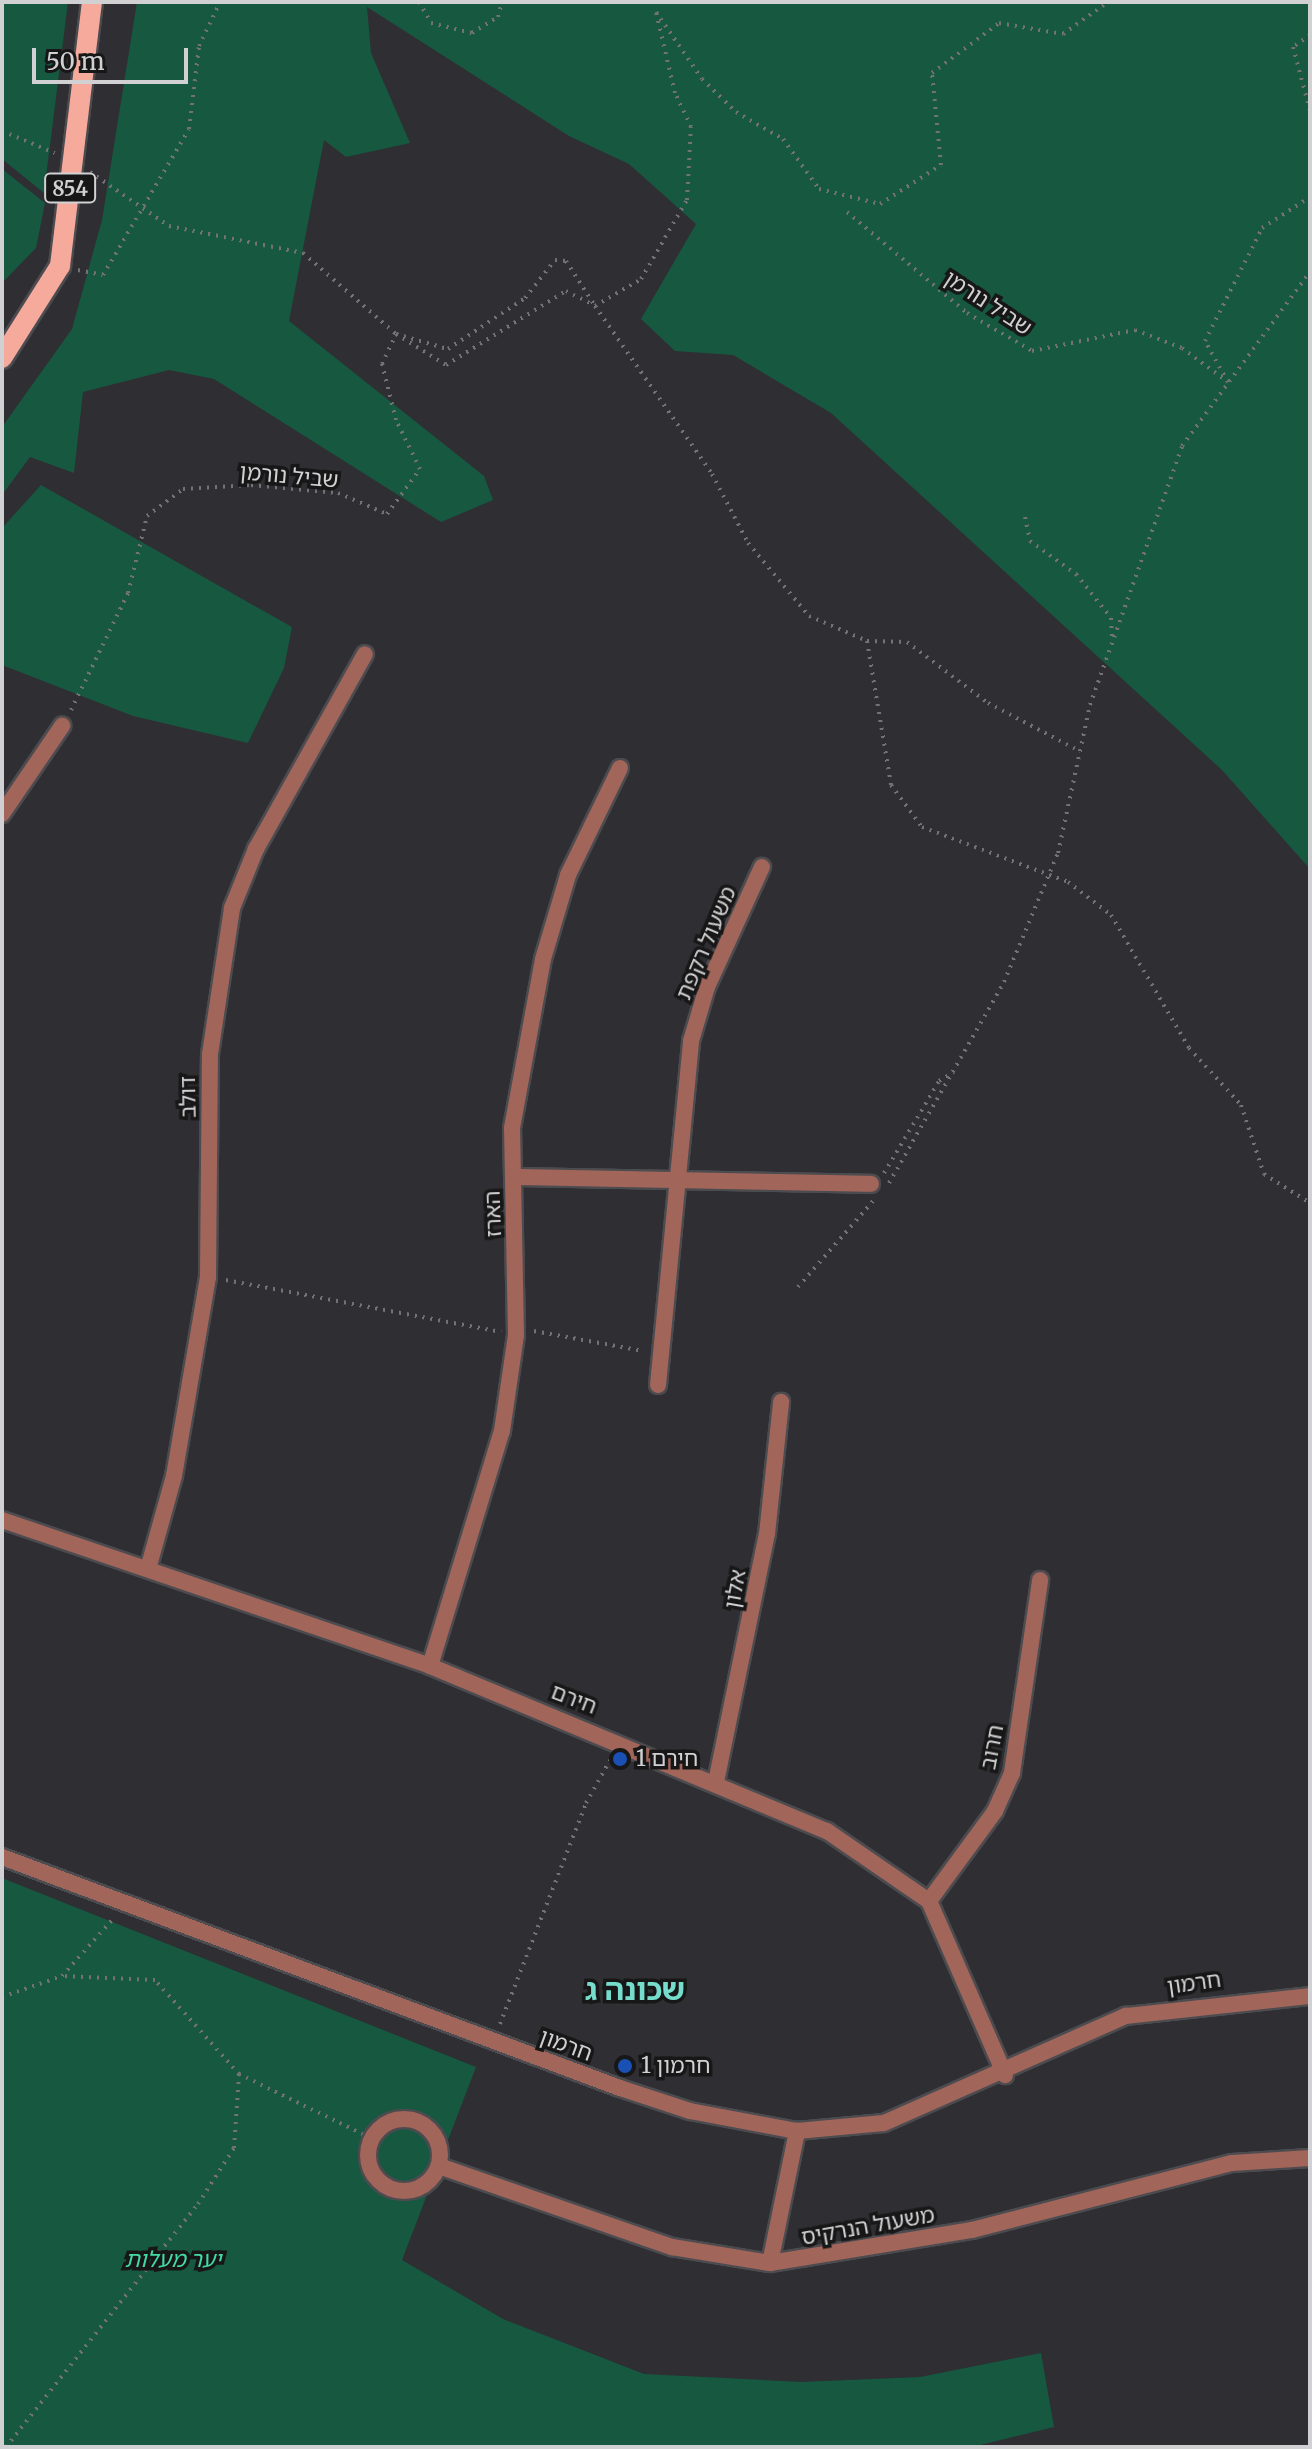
<!DOCTYPE html>
<meta charset="utf-8">
<style>
body{margin:0}
#map{position:relative;width:1312px;height:2449px;overflow:hidden;background:#2f2e32;font-family:Merriweather,"Noto Sans Hebrew",serif}
div>[style]{position:absolute}
[style*='--x']{left:calc(var(--x)*1px);top:calc(var(--y)*1px);width:calc(var(--w)*1px);rotate:calc(var(--a)*1deg)}
.green>*{inset:0;background:#165840}
.path>*{height:4px;margin-top:-2px;transform-origin:0;background:repeating-linear-gradient(90deg,#737275 0 2px,transparent 0 8px)}
.roads{filter:drop-shadow(2px 0 #4c4b4f) drop-shadow(-2px 0 #4c4b4f) drop-shadow(0 2px #4c4b4f) drop-shadow(0 -2px #4c4b4f)}
.street>*{height:16px;margin:-8px;padding:0 8px;transform-origin:8px;border-radius:8px;background:#a2655a}
.street>.ring{margin:-8px;padding:0;box-sizing:content-box;background:none;border:16px solid #a2655a;border-radius:50%}
.primary>*{height:20px;margin:-10px;padding:0 10px;transform-origin:10px;border-radius:10px;background:#f6aa9c}
.dots>*{width:22px;height:22px;translate:-50% -50%;box-sizing:border-box;border:4px solid #171718;border-radius:50%}
span{translate:-50% -50%;white-space:nowrap;text-align:center;line-height:1.15;-webkit-text-stroke:7px #171718;paint-order:stroke}
.shield-label span{padding:2px 6px;background:#171718;border:2px solid;border-radius:6px;-webkit-text-stroke-width:0}
.shield-label{font-size:20px;color:#d1d1d3;font-weight:700}
.street-label{font-size:22px;color:#d1d1d3}
.poi-label{font-size:22px;color:#d1d1d3}
.left{translate:0 -50%;text-align:left}
.park-label{font-size:22px;color:#41dca5;font-style:italic}
.district-label{font-size:30px;color:#76ddcc;font-weight:700}
.frame{position:absolute;inset:0;border:4px solid #d1d1d3;pointer-events:none}
.scale{position:absolute;left:32px;top:48px;width:156px;height:36px;box-sizing:border-box;border:4px solid #d1d1d3;border-top:0;padding-left:10px;font-size:24px;line-height:28px;white-space:nowrap;color:#d1d1d3;-webkit-text-stroke:6px #171718;paint-order:stroke}
</style>
<div id="map">
<div class="green">
<div style="clip-path:polygon(2px 2px,68px 2px,44px 193px,2px 159px)"></div>
<div style="clip-path:polygon(137px 2px,1310px 2px,1310px 869px,1222px 770px,831px 413px,733px 355px,675px 351px,641px 319px,696px 224px,629px 164px,569px 136px,367px 7px,371px 53px,410px 143px,346px 157px,324px 140px,289px 321px,484px 476px,493px 500px,441px 522px,214px 379px,169px 370px,83px 392px,74px 473px,30px 457px,2px 495px,2px 427px,72px 329px,102px 220px)"></div>
<div style="clip-path:polygon(2px 169px,45px 203px,36px 248px,2px 283px)"></div>
<div style="clip-path:polygon(41px 485px,292px 627px,284px 668px,248px 743px,133px 716px,2px 665px,2px 528px)"></div>
<div style="clip-path:polygon(2px 1878px,476px 2067px,402px 2260px,503px 2319px,644px 2374px,801px 2382px,920px 2377px,1041px 2353px,1054px 2427px,972px 2447px,2px 2447px)"></div>
</div>
<div class="path">
<div style="--x:419;--y:2;--w:24;--a:60"></div>
<div style="--x:431;--y:23;--w:42;--a:13.7"></div>
<div style="--x:472;--y:33;--w:31;--a:-32"></div>
<div style="--x:498;--y:17;--w:16;--a:-75"></div>
<div style="--x:1310;--y:35;--w:21;--a:145"></div>
<div style="--x:1293;--y:47;--w:66;--a:75.1"></div>
<div style="--x:2;--y:131;--w:57;--a:22.5"></div>
<div style="--x:90;--y:172;--w:96;--a:34.4"></div>
<div style="--x:169;--y:226;--w:137;--a:11.4"></div>
<div style="--x:303;--y:253;--w:123;--a:41.1"></div>
<div style="--x:396;--y:334;--w:59;--a:31.8"></div>
<div style="--x:446;--y:365;--w:141;--a:-31.7"></div>
<div style="--x:566;--y:291;--w:33;--a:27"></div>
<div style="--x:595;--y:306;--w:205;--a:55.1"></div>
<div style="--x:712;--y:474;--w:78;--a:62.4"></div>
<div style="--x:748;--y:543;--w:95;--a:50.1"></div>
<div style="--x:809;--y:616;--w:63;--a:23.3"></div>
<div style="--x:867;--y:641;--w:146;--a:80.5"></div>
<div style="--x:891;--y:785;--w:52;--a:53.6"></div>
<div style="--x:922;--y:827;--w:156;--a:20.6"></div>
<div style="--x:1068;--y:882;--w:54;--a:37.5"></div>
<div style="--x:1111;--y:915;--w:154;--a:59.6"></div>
<div style="--x:1189;--y:1048;--w:77;--a:47.6"></div>
<div style="--x:1241;--y:1105;--w:73;--a:71.6"></div>
<div style="--x:1264;--y:1174;--w:54;--a:32.2"></div>
<div style="--x:847;--y:212;--w:157;--a:40.1"></div>
<div style="--x:967;--y:313;--w:75;--a:30.3"></div>
<div style="--x:1032;--y:351;--w:105;--a:-11.5"></div>
<div style="--x:1135;--y:330;--w:50;--a:21"></div>
<div style="--x:1182;--y:348;--w:57;--a:36.5"></div>
<div style="--x:1228;--y:382;--w:47;--a:-119.3"></div>
<div style="--x:1205;--y:341;--w:127;--a:-63.2"></div>
<div style="--x:1262;--y:228;--w:57;--a:-32.9"></div>
<div style="--x:78;--y:270;--w:25;--a:11"></div>
<div style="--x:103;--y:275;--w:169;--a:-59.5"></div>
<div style="--x:189;--y:129;--w:84;--a:-83.1"></div>
<div style="--x:199;--y:46;--w:49;--a:-64.5"></div>
<div style="--x:1025;--y:517;--w:25;--a:78"></div>
<div style="--x:1030;--y:541;--w:57;--a:35.7"></div>
<div style="--x:1076;--y:574;--w:56;--a:51.5"></div>
<div style="--x:1111;--y:618;--w:22;--a:87"></div>
<div style="--x:867;--y:641;--w:40;--a:1.4"></div>
<div style="--x:907;--y:642;--w:101;--a:37"></div>
<div style="--x:988;--y:703;--w:104;--a:27.6"></div>
<div style="--x:71;--y:710;--w:130;--a:-64"></div>
<div style="--x:128;--y:593;--w:79;--a:-76.1"></div>
<div style="--x:147;--y:516;--w:45;--a:-36.9"></div>
<div style="--x:183;--y:489;--w:68;--a:-3.4"></div>
<div style="--x:251;--y:485;--w:87;--a:5.3"></div>
<div style="--x:338;--y:493;--w:53;--a:23.2"></div>
<div style="--x:387;--y:514;--w:56;--a:-53.7"></div>
<div style="--x:420;--y:469;--w:55;--a:-116.1"></div>
<div style="--x:396;--y:420;--w:58;--a:-104"></div>
<div style="--x:382;--y:364;--w:33;--a:-65"></div>
<div style="--x:396;--y:334;--w:54;--a:16.1"></div>
<div style="--x:448;--y:349;--w:92;--a:-33.5"></div>
<div style="--x:525;--y:298;--w:48;--a:-51.7"></div>
<div style="--x:555;--y:260;--w:11;--a:5"></div>
<div style="--x:566;--y:261;--w:54;--a:57.2"></div>
<div style="--x:595;--y:306;--w:53;--a:-30.4"></div>
<div style="--x:641;--y:279;--w:91;--a:-59.8"></div>
<div style="--x:687;--y:200;--w:73;--a:-86.9"></div>
<div style="--x:691;--y:127;--w:38;--a:-115"></div>
<div style="--x:675;--y:93;--w:83;--a:-103.2"></div>
<div style="--x:656;--y:12;--w:81;--a:55.5"></div>
<div style="--x:702;--y:79;--w:47;--a:44.1"></div>
<div style="--x:736;--y:112;--w:54;--a:29.9"></div>
<div style="--x:783;--y:139;--w:62;--a:54.2"></div>
<div style="--x:819;--y:189;--w:63;--a:13.8"></div>
<div style="--x:880;--y:204;--w:72;--a:-32.6"></div>
<div style="--x:941;--y:165;--w:92;--a:-95.6"></div>
<div style="--x:932;--y:73;--w:84;--a:-36.7"></div>
<div style="--x:999;--y:23;--w:65;--a:9.8"></div>
<div style="--x:1063;--y:34;--w:55;--a:-35.4"></div>
<div style="--x:884;--y:1173;--w:107;--a:-59.1"></div>
<div style="--x:939;--y:1081;--w:17;--a:-31"></div>
<div style="--x:889;--y:1183;--w:232;--a:-60.2"></div>
<div style="--x:1004;--y:982;--w:140;--a:-67.3"></div>
<div style="--x:1058;--y:853;--w:151;--a:-77.8"></div>
<div style="--x:1090;--y:705;--w:275;--a:-70.4"></div>
<div style="--x:1182;--y:446;--w:216;--a:-53.7"></div>
<div style="--x:226;--y:1280;--w:280;--a:10.7"></div>
<div style="--x:798;--y:1287;--w:114;--a:-48.9"></div>
<div style="--x:534;--y:1331;--w:111;--a:10.4"></div>
<div style="--x:2;--y:1997;--w:64;--a:-19.3"></div>
<div style="--x:62;--y:1976;--w:76;--a:-48.2"></div>
<div style="--x:500;--y:2024;--w:237;--a:-68.7"></div>
<div style="--x:586;--y:1803;--w:49;--a:-60.8"></div>
<div style="--x:239;--y:2074;--w:147;--a:25.9"></div>
<div style="--x:6;--y:2447;--w:310;--a:-51.7"></div>
<div style="--x:198;--y:2204;--w:67;--a:-57.3"></div>
<div style="--x:234;--y:2148;--w:74;--a:-86.1"></div>
<div style="--x:239;--y:2074;--w:126;--a:-131.8"></div>
<div style="--x:155;--y:1980;--w:93;--a:-177.5"></div>
</div>
<div class="roads">
<div class="street">
<div style="--x:2;--y:814;--w:107;--a:-55.7"></div>
<div style="--x:514;--y:1177;--w:357;--a:1.1"></div>
<div style="--x:658;--y:1385;--w:346;--a:-84.5"></div>
<div style="--x:691;--y:1041;--w:56;--a:-73.5"></div>
<div style="--x:707;--y:987;--w:132;--a:-65.4"></div>
<div style="--x:2;--y:1520;--w:452;--a:18.8"></div>
<div style="--x:430;--y:1666;--w:430;--a:22.6"></div>
<div style="--x:827;--y:1831;--w:124;--a:34.5"></div>
<div style="--x:929;--y:1901;--w:190;--a:66.4"></div>
<div style="--x:148;--y:1569;--w:97;--a:-74.4"></div>
<div style="--x:174;--y:1476;--w:202;--a:-80.3"></div>
<div style="--x:208;--y:1277;--w:223;--a:-89.5"></div>
<div style="--x:210;--y:1054;--w:148;--a:-81.4"></div>
<div style="--x:232;--y:908;--w:64;--a:-67.9"></div>
<div style="--x:256;--y:849;--w:223;--a:-60.8"></div>
<div style="--x:430;--y:1666;--w:246;--a:-73"></div>
<div style="--x:502;--y:1431;--w:97;--a:-81.7"></div>
<div style="--x:516;--y:1335;--w:207;--a:-91.1"></div>
<div style="--x:512;--y:1128;--w:172;--a:-79.6"></div>
<div style="--x:543;--y:959;--w:88;--a:-73.4"></div>
<div style="--x:568;--y:875;--w:119;--a:-64.1"></div>
<div style="--x:716;--y:1782;--w:253;--a:-78.4"></div>
<div style="--x:767;--y:1534;--w:133;--a:-83.9"></div>
<div style="--x:2;--y:1857;--w:660;--a:20.5"></div>
<div style="--x:620;--y:2088;--w:74;--a:18.2"></div>
<div style="--x:690;--y:2111;--w:109;--a:10.6"></div>
<div style="--x:797;--y:2131;--w:87;--a:-5.3"></div>
<div style="--x:884;--y:2123;--w:265;--a:-23.9"></div>
<div style="--x:1126;--y:2016;--w:185;--a:-6.2"></div>
<div style="--x:929;--y:1901;--w:112;--a:-53.7"></div>
<div style="--x:995;--y:1811;--w:42;--a:-65.9"></div>
<div style="--x:1012;--y:1773;--w:195;--a:-81.7"></div>
<div class="ring" style="left:368px;top:2119px;width:56px;height:56px"></div>
<div style="--x:439;--y:2166;--w:247;--a:19.2"></div>
<div style="--x:672;--y:2247;--w:99;--a:9.3"></div>
<div style="--x:770;--y:2263;--w:205;--a:-9.3"></div>
<div style="--x:972;--y:2230;--w:268;--a:-14.5"></div>
<div style="--x:1232;--y:2163;--w:78;--a:-3.7"></div>
<div style="--x:770;--y:2263;--w:135;--a:-78.4"></div>
</div>
<div class="primary">
<div style="--x:2;--y:358;--w:109;--a:-57.8"></div>
<div style="--x:60;--y:266;--w:266;--a:-83.1"></div>
</div>
</div>
<div class="dots">
<div style="left:620px;top:1759px;background:#1a4fb4"></div>
<div style="left:625px;top:2066px;background:#1a4fb4"></div>
</div>
<div class="shield-label">
<span style="left:70px;top:188px">854</span>
</div>
<div class="street-label">
<span style="left:988px;top:303px;rotate:33deg">שביל נורמן</span>
<span style="left:289px;top:476px;rotate:5deg">שביל נורמן</span>
<span style="left:706px;top:943px;rotate:-67deg">משעול רקפת</span>
<span style="left:188px;top:1097px;rotate:-91deg">דולב</span>
<span style="left:493px;top:1214px;rotate:-92deg">הארז</span>
<span style="left:735px;top:1589px;rotate:-80deg">אלון</span>
<span style="left:574px;top:1699px;rotate:21deg">חירם</span>
<span style="left:992px;top:1747px;rotate:-79deg">חרוב</span>
<span style="left:1194px;top:1983px;rotate:-8deg">חרמון</span>
<span style="left:566px;top:2045px;rotate:20deg">חרמון</span>
<span style="left:868px;top:2226px;rotate:-10deg">משעול הנרקיס</span>
</div>
<div class="poi-label">
<span class="left" style="left:636px;top:1759px">חירם 1</span>
<span class="left" style="left:641px;top:2066px">חרמון 1</span>
</div>
<div class="park-label">
<span style="left:173px;top:2260px">יער מעלות</span>
</div>
<div class="district-label">
<span style="left:635px;top:1989px">שכונה ג</span>
</div>
<div class="frame"></div>
<div class="scale">50 m</div>
</div>
